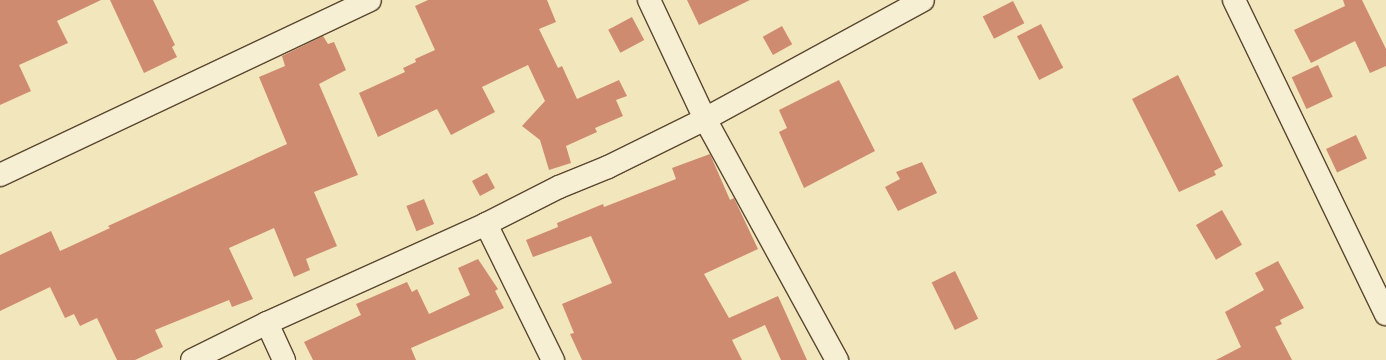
<!DOCTYPE html>
<style>
body{margin:0}
#map{position:relative;width:1386px;height:360px;overflow:hidden;background:#f2e6bd;font-family:"IM FELL Great Primer",serif}
div>[style]{position:absolute}
[style*='--x']{left:calc(var(--x)*1px);top:calc(var(--y)*1px);width:calc(var(--w)*1px);rotate:calc(var(--a)*1deg)}
.building>*{inset:0;background:#cf8b70;transform-origin:0 0}
.roads{filter:drop-shadow(1px 0 #5a472f) drop-shadow(-1px 0 #5a472f) drop-shadow(0 1px #5a472f) drop-shadow(0 -1px #5a472f)}
.street>*{height:22px;margin:-11px;padding:0 11px;transform-origin:11px;border-radius:11px;background:#f7efd4}
span{translate:-50% -50%;white-space:nowrap;text-align:center;line-height:1.15;-webkit-text-stroke:3px #f7efd4;paint-order:stroke}
</style>
<div id="map">
<div class="building">
<div style="clip-path:polygon(0 0,101px 0,57px 21px,68px 43px,19px 65px,31px 91px,0 105px)"></div>
<div style="clip-path:polygon(110px 0,153px 0,175px 45px,172px 47px,177px 57px,144px 73px)"></div>
<div style="clip-path:polygon(428px 0,547px 0,556px 22px,539px 29px,558px 68px,562px 66px,577px 99px,619px 80px,627px 96px,616px 100px,623px 116px,595px 128px,597px 132px,566px 146px,571px 163px,549px 170px,540px 140px,522px 126px,545px 101px,528px 65px,482px 87px,495px 112px,451px 135px,437px 109px,378px 137px,359px 93px,405px 72px,403px 68px,416px 62px,415px 59px,435px 50px,415px 6px)"></div>
<div style="clip-path:polygon(687px 0,750px 0,699px 25px)"></div>
<div style="clip-path:polygon(1343px 0,1362px 0,1386px 49px,1386px 66px,1370px 73px,1355px 41px,1311px 63px,1294px 30px,1345px 6px)"></div>
<div style="left:1013px;top:1px;width:25px;height:34px;rotate:63deg"></div>
<div style="left:632px;top:17px;width:26px;height:27px;rotate:62deg"></div>
<div style="left:1041px;top:24px;width:49px;height:27px;rotate:63deg"></div>
<div style="left:782px;top:26px;width:21px;height:22px;rotate:61deg"></div>
<div style="clip-path:polygon(323px 36px,328px 44px,334px 42px,346px 70px,319px 84px,358px 175px,314px 192px,337px 246px,306px 259px,310px 270px,294px 277px,274px 228px,229px 248px,253px 299px,232px 307px,229px 300px,155px 330px,163px 347px,135px 360px,117px 360px,97px 318px,80px 326px,74px 314px,65px 318px,50px 287px,0 311px,0 255px,51px 231px,60px 251px,110px 228px,108px 226px,287px 144px,259px 77px,285px 66px,282px 56px)"></div>
<div style="left:1318px;top:65px;width:35px;height:29px;rotate:65deg"></div>
<div style="clip-path:polygon(1178px 75px,1223px 166px,1214px 171px,1216px 175px,1179px 192px,1132px 99px)"></div>
<div style="clip-path:polygon(839px 80px,875px 151px,804px 188px,779px 132px,787px 128px,779px 110px)"></div>
<div style="left:1356px;top:135px;width:26px;height:33px;rotate:65deg"></div>
<div style="clip-path:polygon(710px 154px,730px 200px,734px 198px,758px 249px,704px 274px,729px 318px,778px 296px,807px 360px,781px 360px,765px 325px,732px 340px,742px 360px,582px 360px,570px 334px,574px 333px,562px 304px,612px 283px,591px 236px,533px 257px,526px 240px,558px 227px,557px 223px,603px 204px,604px 207px,676px 179px,672px 168px)"></div>
<div style="clip-path:polygon(922px 162px,937px 193px,898px 211px,885px 187px,900px 179px,896px 172px)"></div>
<div style="left:487px;top:173px;width:17px;height:17px;rotate:62deg"></div>
<div style="left:424px;top:199px;width:27px;height:19px;rotate:68deg"></div>
<div style="left:1222px;top:210px;width:40px;height:30px;rotate:60deg"></div>
<div style="clip-path:polygon(478px 259px,498px 289px,495px 291px,504px 308px,411px 348px,416px 360px,313px 360px,304px 342px,361px 315px,356px 304px,407px 282px,412px 292px,417px 289px,429px 314px,470px 295px,458px 268px)"></div>
<div style="clip-path:polygon(1278px 261px,1304px 308px,1280px 320px,1282px 324px,1275px 327px,1292px 360px,1216px 360px,1241px 347px,1225px 312px,1264px 290px,1255px 273px)"></div>
<div style="left:955px;top:271px;width:53px;height:26px;rotate:64deg"></div>
</div>
<div class="roads">
<div class="street">
<div style="--x:649;--y:0;--w:132;--a:64.8"></div>
<div style="--x:705;--y:119;--w:275;--a:61.3"></div>
<div style="--x:1234;--y:0;--w:349;--a:64.2"></div>
<div style="--x:0;--y:175;--w:409;--a:-25.3"></div>
<div style="--x:486;--y:224;--w:152;--a:63.8"></div>
<div style="--x:267;--y:323;--w:41;--a:65.3"></div>
<div style="--x:192;--y:360;--w:84;--a:-26.3"></div>
<div style="--x:267;--y:323;--w:240;--a:-24.3"></div>
<div style="--x:486;--y:224;--w:82;--a:-26.9"></div>
<div style="--x:559;--y:187;--w:53;--a:-22.2"></div>
<div style="--x:608;--y:167;--w:108;--a:-26.3"></div>
<div style="--x:705;--y:119;--w:248;--a:-28.6"></div>
</div>
</div>
</div>
